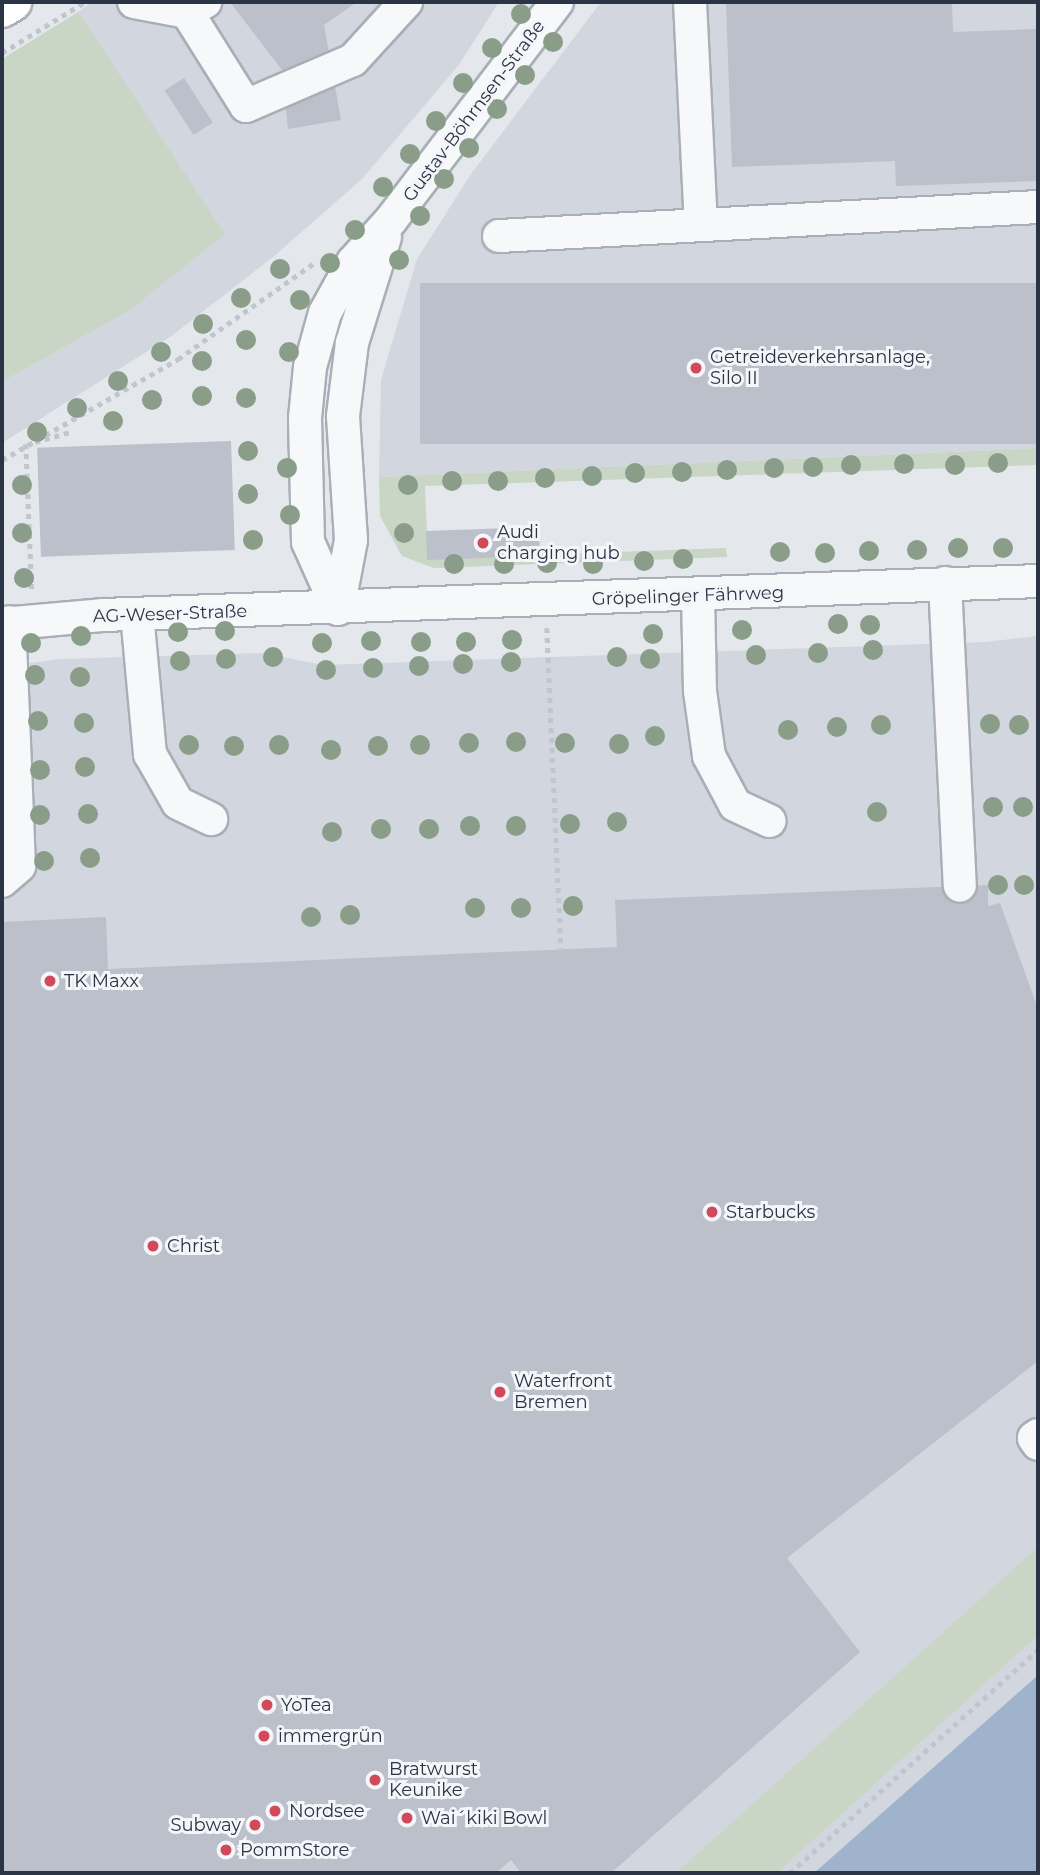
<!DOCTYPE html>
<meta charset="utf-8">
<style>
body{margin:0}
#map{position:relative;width:1040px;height:1875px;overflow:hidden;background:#e4e7ec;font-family:Montserrat,sans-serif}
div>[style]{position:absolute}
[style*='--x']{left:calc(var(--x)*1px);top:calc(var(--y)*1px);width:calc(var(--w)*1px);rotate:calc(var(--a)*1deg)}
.built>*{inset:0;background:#d2d6de}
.green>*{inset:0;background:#c9d6c5}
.water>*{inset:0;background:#9fb4cc}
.building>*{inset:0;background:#bbc0ca;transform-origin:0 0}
.path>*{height:4.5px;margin-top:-2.25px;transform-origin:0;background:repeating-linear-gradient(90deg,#c2c5cb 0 5px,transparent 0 10px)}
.roads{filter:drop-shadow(2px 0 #a9aeb7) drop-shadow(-2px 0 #a9aeb7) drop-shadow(0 2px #a9aeb7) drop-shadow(0 -2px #a9aeb7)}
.minor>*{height:32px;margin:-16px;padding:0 16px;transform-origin:16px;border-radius:16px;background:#f7f8fa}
.major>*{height:38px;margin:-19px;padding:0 19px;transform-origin:19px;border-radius:19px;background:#fff}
.trees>*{width:20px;height:20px;margin:-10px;border-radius:50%;background:#899d89}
.dots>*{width:19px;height:19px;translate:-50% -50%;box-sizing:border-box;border:4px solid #f4f6f9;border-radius:50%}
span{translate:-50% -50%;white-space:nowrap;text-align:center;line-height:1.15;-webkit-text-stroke:6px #f4f6f9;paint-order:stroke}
.street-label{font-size:18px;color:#2b3445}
.poi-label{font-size:18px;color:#2b3445}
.left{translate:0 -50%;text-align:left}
.right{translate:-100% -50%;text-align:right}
.frame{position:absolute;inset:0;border:4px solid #2b3445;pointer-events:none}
</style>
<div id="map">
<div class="built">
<div style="clip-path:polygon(92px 2px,499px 2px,458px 66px,362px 179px,273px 257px,170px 337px,2px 443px,2px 382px,127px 312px,86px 26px,78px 12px)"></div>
<div style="clip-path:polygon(601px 2px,1038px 2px,1038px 448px,379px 477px,381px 380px,417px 259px,471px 174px)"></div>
<div style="clip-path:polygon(1038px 636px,1038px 1675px,814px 1873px,2px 1873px,2px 667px,61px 659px,262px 653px,323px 665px,985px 642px)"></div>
</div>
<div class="green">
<div style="clip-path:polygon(78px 12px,225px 234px,127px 312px,2px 382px,2px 59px)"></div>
<div style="clip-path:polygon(1038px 448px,1038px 465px,425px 486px,428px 559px,726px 548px,727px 557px,434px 568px,402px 556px,380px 516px,379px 477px)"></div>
<div style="clip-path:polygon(1038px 1547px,1038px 1635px,777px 1873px,676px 1873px)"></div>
</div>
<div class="water">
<div style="clip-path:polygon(1038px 1675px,1038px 1873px,814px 1873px)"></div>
</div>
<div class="building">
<div style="clip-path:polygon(230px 2px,357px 2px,324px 25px,341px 120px,288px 129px,282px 70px)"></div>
<div style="clip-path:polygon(726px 2px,952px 2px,953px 32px,1038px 29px,1038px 181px,896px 186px,895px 161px,732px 167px)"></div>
<div style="left:184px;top:78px;width:53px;height:23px;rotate:57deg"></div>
<div style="left:1038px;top:283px;width:161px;height:618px;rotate:90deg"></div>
<div style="left:231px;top:441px;width:109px;height:194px;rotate:88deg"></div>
<div style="left:539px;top:527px;width:29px;height:113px;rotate:88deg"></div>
<div style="clip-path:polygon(988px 885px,988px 906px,1000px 903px,1038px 1009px,1038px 1361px,787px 1558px,860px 1652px,611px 1873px,521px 1873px,511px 1860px,496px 1873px,2px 1873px,2px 922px,106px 917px,108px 969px,617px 947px,615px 900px)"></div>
</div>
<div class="path">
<div style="--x:2;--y:53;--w:97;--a:-31.6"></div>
<div style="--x:35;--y:442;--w:37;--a:-16"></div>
<div style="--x:26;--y:444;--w:148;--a:87.7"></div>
<div style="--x:2;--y:460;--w:203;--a:-29.8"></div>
<div style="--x:178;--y:359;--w:170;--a:-35.2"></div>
<div style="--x:547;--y:628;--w:321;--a:87.5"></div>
<div style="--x:790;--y:1873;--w:334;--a:-42"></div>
</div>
<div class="roads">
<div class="minor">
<div style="--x:134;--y:2;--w:54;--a:10.7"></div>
<div style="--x:187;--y:12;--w:21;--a:-29"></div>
<div style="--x:690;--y:2;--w:223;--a:87.2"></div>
<div style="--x:187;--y:12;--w:111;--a:57.9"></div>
<div style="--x:246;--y:106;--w:116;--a:-23.3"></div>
<div style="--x:353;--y:60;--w:79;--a:-47.6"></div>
<div style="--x:499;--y:236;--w:540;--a:-3.08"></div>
<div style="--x:945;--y:583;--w:303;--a:87.2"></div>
<div style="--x:698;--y:595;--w:96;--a:88.8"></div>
<div style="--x:700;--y:691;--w:66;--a:82.1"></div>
<div style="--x:709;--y:756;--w:55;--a:62"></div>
<div style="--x:735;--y:805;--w:38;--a:25"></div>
<div style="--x:338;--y:609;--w:73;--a:-114.1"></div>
<div style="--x:308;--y:542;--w:124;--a:-91.4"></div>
<div style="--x:305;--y:418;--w:51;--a:-84.4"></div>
<div style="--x:310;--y:367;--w:56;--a:-74.5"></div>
<div style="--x:325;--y:313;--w:58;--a:-61.2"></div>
<div style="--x:353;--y:262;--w:57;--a:-47.9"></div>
<div style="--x:391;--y:220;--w:274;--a:-52.7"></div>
<div style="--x:338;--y:609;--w:70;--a:-79.3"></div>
<div style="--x:351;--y:540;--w:124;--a:-93.7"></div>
<div style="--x:343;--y:416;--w:74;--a:-83"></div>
<div style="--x:352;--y:343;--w:111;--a:-72.7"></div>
<div style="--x:137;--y:614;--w:141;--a:84.7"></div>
<div style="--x:150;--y:754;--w:56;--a:60.3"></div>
<div style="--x:178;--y:803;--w:37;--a:26"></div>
<div style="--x:2;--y:624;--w:101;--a:-5.1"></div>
<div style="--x:103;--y:615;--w:936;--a:-2.08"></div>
<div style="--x:2;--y:881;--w:23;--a:-41"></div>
<div style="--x:19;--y:866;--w:244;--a:-92.3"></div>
<div style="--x:1038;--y:1435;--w:5;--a:143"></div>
<div style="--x:1034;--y:1438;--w:7;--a:56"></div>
</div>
<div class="major">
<div style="--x:2;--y:8;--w:12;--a:-31"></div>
</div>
</div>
<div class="trees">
<div style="left:521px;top:14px"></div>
<div style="left:553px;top:42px"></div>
<div style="left:492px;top:48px"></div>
<div style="left:525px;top:75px"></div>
<div style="left:463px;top:83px"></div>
<div style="left:497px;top:109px"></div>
<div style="left:436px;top:121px"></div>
<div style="left:469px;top:148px"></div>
<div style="left:410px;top:154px"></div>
<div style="left:444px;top:179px"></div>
<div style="left:383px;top:187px"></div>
<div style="left:420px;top:216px"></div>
<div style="left:355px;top:230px"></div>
<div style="left:399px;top:260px"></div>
<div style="left:330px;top:263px"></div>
<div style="left:280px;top:269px"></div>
<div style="left:241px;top:298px"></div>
<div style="left:300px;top:300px"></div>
<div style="left:203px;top:324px"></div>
<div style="left:246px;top:340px"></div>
<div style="left:161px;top:352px"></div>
<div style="left:289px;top:352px"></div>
<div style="left:202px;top:361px"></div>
<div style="left:118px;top:381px"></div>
<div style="left:202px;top:396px"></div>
<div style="left:246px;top:398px"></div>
<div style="left:152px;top:400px"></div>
<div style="left:77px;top:408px"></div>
<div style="left:113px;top:421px"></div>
<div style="left:37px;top:432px"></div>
<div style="left:248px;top:451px"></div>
<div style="left:998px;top:463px"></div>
<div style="left:904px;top:464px"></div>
<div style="left:851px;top:465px"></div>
<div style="left:955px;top:465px"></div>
<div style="left:813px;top:467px"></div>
<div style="left:287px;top:468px"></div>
<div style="left:774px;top:468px"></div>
<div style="left:727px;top:470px"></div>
<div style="left:682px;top:472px"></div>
<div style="left:635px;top:473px"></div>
<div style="left:592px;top:476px"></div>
<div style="left:545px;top:478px"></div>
<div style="left:452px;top:481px"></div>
<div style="left:498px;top:481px"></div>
<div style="left:22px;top:485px"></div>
<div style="left:408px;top:485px"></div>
<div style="left:248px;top:494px"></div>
<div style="left:290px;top:515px"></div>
<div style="left:22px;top:533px"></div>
<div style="left:404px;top:533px"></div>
<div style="left:253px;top:540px"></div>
<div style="left:958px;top:548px"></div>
<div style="left:1003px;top:548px"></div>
<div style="left:917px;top:550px"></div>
<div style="left:869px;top:551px"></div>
<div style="left:780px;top:552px"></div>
<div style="left:825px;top:553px"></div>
<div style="left:683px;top:559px"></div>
<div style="left:644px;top:561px"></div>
<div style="left:547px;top:563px"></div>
<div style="left:454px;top:564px"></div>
<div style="left:504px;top:564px"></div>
<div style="left:593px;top:564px"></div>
<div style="left:24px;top:578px"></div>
<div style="left:838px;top:624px"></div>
<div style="left:870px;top:625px"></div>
<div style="left:742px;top:630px"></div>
<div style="left:225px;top:631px"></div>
<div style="left:178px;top:632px"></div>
<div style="left:653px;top:634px"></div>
<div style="left:81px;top:636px"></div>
<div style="left:512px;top:640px"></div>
<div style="left:371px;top:641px"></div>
<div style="left:421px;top:642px"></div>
<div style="left:466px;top:642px"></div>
<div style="left:31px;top:643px"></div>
<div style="left:322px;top:643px"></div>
<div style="left:873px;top:650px"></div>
<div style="left:818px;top:653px"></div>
<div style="left:756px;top:655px"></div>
<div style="left:273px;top:657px"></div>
<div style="left:617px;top:657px"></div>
<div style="left:226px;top:659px"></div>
<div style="left:650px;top:659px"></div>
<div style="left:180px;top:661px"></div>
<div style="left:511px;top:662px"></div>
<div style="left:463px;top:664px"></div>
<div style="left:419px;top:666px"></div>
<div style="left:373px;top:668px"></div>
<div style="left:326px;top:670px"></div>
<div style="left:35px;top:675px"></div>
<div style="left:80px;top:677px"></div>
<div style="left:38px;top:721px"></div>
<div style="left:84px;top:723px"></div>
<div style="left:990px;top:724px"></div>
<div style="left:881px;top:725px"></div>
<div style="left:1019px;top:725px"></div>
<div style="left:837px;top:727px"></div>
<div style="left:788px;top:730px"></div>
<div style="left:655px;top:736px"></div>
<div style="left:516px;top:742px"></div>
<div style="left:469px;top:743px"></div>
<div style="left:565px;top:743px"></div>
<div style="left:619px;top:744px"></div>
<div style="left:189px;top:745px"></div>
<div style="left:279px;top:745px"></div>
<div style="left:420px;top:745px"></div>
<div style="left:234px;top:746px"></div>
<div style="left:378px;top:746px"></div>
<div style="left:331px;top:750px"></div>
<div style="left:85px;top:767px"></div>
<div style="left:40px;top:770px"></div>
<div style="left:993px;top:807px"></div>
<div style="left:1023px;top:807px"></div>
<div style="left:877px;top:812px"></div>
<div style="left:88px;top:814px"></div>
<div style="left:40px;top:815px"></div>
<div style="left:617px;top:822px"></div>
<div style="left:570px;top:824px"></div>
<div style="left:470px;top:826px"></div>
<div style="left:516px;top:826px"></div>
<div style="left:381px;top:829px"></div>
<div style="left:429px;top:829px"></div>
<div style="left:332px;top:832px"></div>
<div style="left:90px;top:858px"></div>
<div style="left:44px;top:861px"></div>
<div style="left:998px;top:885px"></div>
<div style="left:1024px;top:885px"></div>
<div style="left:573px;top:906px"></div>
<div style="left:475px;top:908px"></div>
<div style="left:521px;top:908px"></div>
<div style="left:350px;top:915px"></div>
<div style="left:311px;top:917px"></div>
</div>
<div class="dots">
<div style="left:696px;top:368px;background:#d1495b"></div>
<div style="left:483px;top:543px;background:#d1495b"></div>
<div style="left:50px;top:981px;background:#d1495b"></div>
<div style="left:712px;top:1212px;background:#d1495b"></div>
<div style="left:153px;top:1246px;background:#d1495b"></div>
<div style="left:500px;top:1392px;background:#d1495b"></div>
<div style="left:267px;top:1705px;background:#d1495b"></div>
<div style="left:264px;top:1736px;background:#d1495b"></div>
<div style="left:375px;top:1780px;background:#d1495b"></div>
<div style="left:275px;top:1811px;background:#d1495b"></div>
<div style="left:407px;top:1818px;background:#d1495b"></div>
<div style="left:255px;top:1825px;background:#d1495b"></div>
<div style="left:226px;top:1850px;background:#d1495b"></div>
</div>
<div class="street-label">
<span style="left:474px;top:111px;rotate:-53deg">Gustav-Böhrnsen-Straße</span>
<span style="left:688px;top:596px;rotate:-2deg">Gröpelinger Fährweg</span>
<span style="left:170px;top:614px;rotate:-2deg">AG-Weser-Straße</span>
</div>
<div class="poi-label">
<span class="left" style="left:710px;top:368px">Getreideverkehrsanlage,<br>Silo II</span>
<span class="left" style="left:497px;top:543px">Audi<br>charging hub</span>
<span class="left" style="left:64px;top:981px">TK Maxx</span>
<span class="left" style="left:726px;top:1212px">Starbucks</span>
<span class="left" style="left:167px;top:1246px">Christ</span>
<span class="left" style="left:514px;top:1392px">Waterfront<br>Bremen</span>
<span class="left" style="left:281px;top:1705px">YoTea</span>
<span class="left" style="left:278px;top:1736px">immergrün</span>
<span class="left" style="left:389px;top:1780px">Bratwurst<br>Keunike</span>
<span class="left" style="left:289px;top:1811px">Nordsee</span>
<span class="left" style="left:421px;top:1818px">Wai´kiki Bowl</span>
<span class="right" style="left:241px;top:1825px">Subway</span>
<span class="left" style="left:240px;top:1850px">PommStore</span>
</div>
<div class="frame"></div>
</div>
